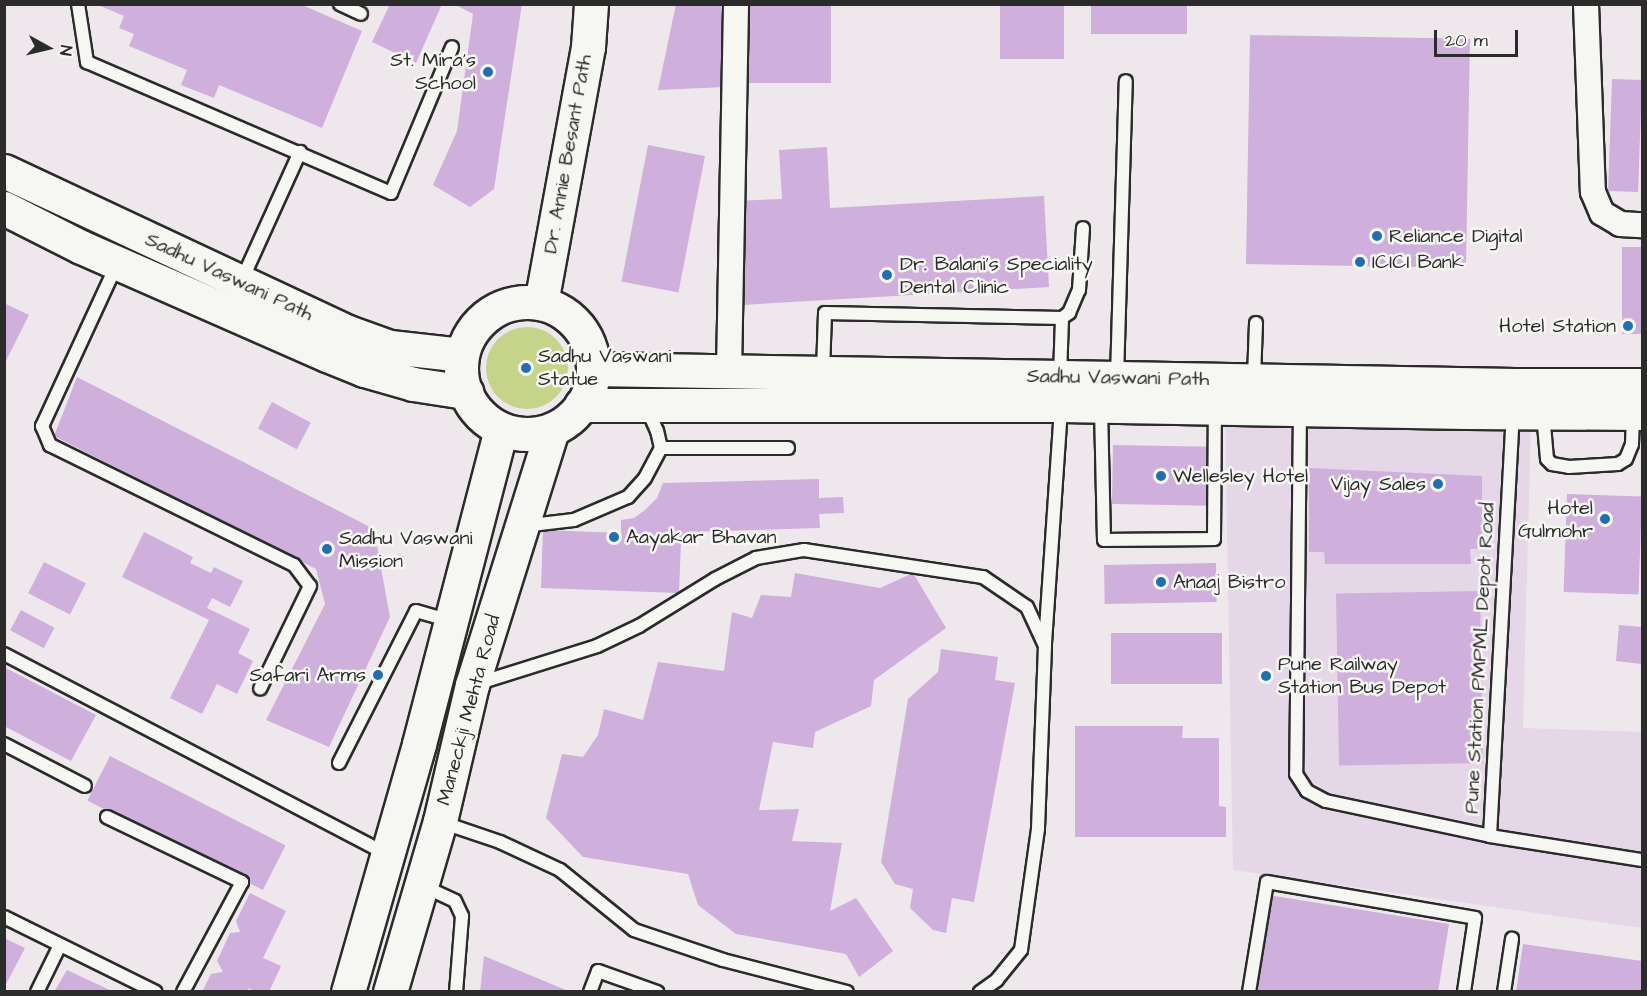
<!DOCTYPE html>
<style>
body{margin:0}
#map{position:relative;width:1647px;height:996px;overflow:hidden;background:#eee8ed;font-family:"Architects Daughter",sans-serif}
div>[style]{position:absolute}
[style*='--x']{left:calc(var(--x)*1px);top:calc(var(--y)*1px);width:calc(var(--w)*1px);rotate:calc(var(--a)*1deg)}
.built>*{inset:0;background:#e5d7e8}
.green>*{inset:0;background:#c5d488}
.round{border-radius:50%}
.building>*{inset:0;background:#cfafdb;transform-origin:0 0}
.roads{filter:drop-shadow(2px 0 #2b2b2b) drop-shadow(-2px 0 #2b2b2b) drop-shadow(0 2px #2b2b2b) drop-shadow(0 -2px #2b2b2b)}
.lane>*{height:12px;margin:-6px;padding:0 6px;transform-origin:6px;border-radius:6px;background:#f6f6f2}
.street>*{height:24px;margin:-12px;padding:0 12px;transform-origin:12px;border-radius:12px;background:#f6f6f2}
.secondary>*{height:33px;margin:-16.5px;padding:0 16.5px;transform-origin:16.5px;border-radius:16.5px;background:#f6f6f2}
.secondary>.ring{margin:-16.5px;padding:0;box-sizing:content-box;background:none;border:33px solid #f6f6f2;border-radius:50%}
.dots>*{width:16px;height:16px;translate:-50% -50%;box-sizing:border-box;border:3px solid #f6f6f2;border-radius:50%}
span{translate:-50% -50%;white-space:nowrap;text-align:center;line-height:1.15;-webkit-text-stroke:5px #f6f6f2;paint-order:stroke}
.poi-label{font-size:20px;color:#2b2b2b}
.right{translate:-100% -50%;text-align:right}
.left{translate:0 -50%;text-align:left}
.street-label{font-size:20px;color:#2b2b2b}
.frame{position:absolute;inset:0;border:6px solid #2b2b2b;pointer-events:none}
.north{position:absolute;left:18px;top:18px;width:60px;height:60px;-webkit-text-stroke:4px #f6f6f2;paint-order:stroke;rotate:98deg;font-size:16px;font-weight:700;line-height:24px;text-align:center;color:#2b2b2b}
.north::after{content:'';display:block;margin:auto;width:21px;height:27px;background:#2b2b2b;clip-path:polygon(50% 0,100% 100%,50% 72%,0 100%)}
.scale{position:absolute;left:1434px;top:30px;width:84px;height:27px;box-sizing:border-box;border:3px solid #2b2b2b;border-top:0;padding-left:8px;font-size:18px;line-height:21px;white-space:nowrap;color:#2b2b2b;-webkit-text-stroke:4px #f6f6f2;paint-order:stroke}
</style>
<div id="map">
<div class="built">
<div style="clip-path:polygon(1225px 417px,1531px 421px,1523px 728px,1642px 732px,1642px 928px,1233px 870px)"></div>
</div>
<div class="green">
<div class="round" style="left:486px;top:327px;width:82px;height:82px"></div>
</div>
<div class="building">
<div style="clip-path:polygon(96px 4px,300px 4px,362px 31px,322px 128px,219px 85px,214px 98px,181px 85px,187px 70px,129px 46px,134px 34px,119px 28px,124px 16px)"></div>
<div style="clip-path:polygon(390px 4px,442px 4px,416px 63px,372px 42px)"></div>
<div style="clip-path:polygon(454px 4px,522px 4px,494px 189px,470px 207px,433px 185px,457px 131px,473px 14px)"></div>
<div style="clip-path:polygon(676px 4px,721px 4px,725px 87px,658px 90px)"></div>
<div style="left:749px;top:4px;width:82px;height:79px"></div>
<div style="left:1000px;top:4px;width:64px;height:55px"></div>
<div style="left:1091px;top:4px;width:96px;height:30px"></div>
<div style="left:1250px;top:35px;width:220px;height:229px;rotate:1deg"></div>
<div style="left:1612px;top:79px;width:30px;height:112px;rotate:2deg"></div>
<div style="left:648px;top:145px;width:58px;height:139px;rotate:11deg"></div>
<div style="clip-path:polygon(827px 147px,830px 208px,1044px 196px,1049px 287px,742px 305px,736px 201px,782px 199px,779px 150px)"></div>
<div style="left:1622px;top:247px;width:20px;height:87px"></div>
<div style="clip-path:polygon(4px 303px,29px 315px,4px 365px)"></div>
<div style="clip-path:polygon(77px 377px,374px 529px,390px 617px,329px 747px,266px 720px,325px 604px,316px 569px,54px 436px)"></div>
<div style="left:272px;top:402px;width:44px;height:30px;rotate:28deg"></div>
<div style="left:1113px;top:445px;width:99px;height:59px;rotate:1deg"></div>
<div style="clip-path:polygon(1309px 468px,1482px 476px,1482px 549px,1470px 549px,1471px 564px,1325px 564px,1324px 552px,1309px 552px)"></div>
<div style="clip-path:polygon(819px 479px,819px 498px,843px 497px,844px 513px,819px 514px,820px 528px,688px 532px,681px 541px,679px 593px,541px 588px,543px 530px,621px 533px,621px 520px,634px 518px,645px 510px,657px 498px,663px 483px)"></div>
<div style="left:1567px;top:494px;width:75px;height:98px;rotate:2deg"></div>
<div style="clip-path:polygon(144px 532px,193px 557px,190px 563px,211px 573px,214px 567px,243px 581px,230px 607px,212px 598px,207px 608px,250px 629px,238px 653px,253px 661px,237px 694px,217px 684px,202px 714px,170px 698px,209px 620px,122px 577px)"></div>
<div style="left:44px;top:562px;width:47px;height:35px;rotate:27deg"></div>
<div style="left:1216px;top:563px;width:39px;height:112px;rotate:89deg"></div>
<div style="clip-path:polygon(795px 573px,880px 588px,913px 573px,946px 628px,874px 680px,871px 706px,815px 732px,813px 748px,773px 742px,759px 810px,799px 809px,792px 841px,842px 843px,830px 911px,856px 898px,893px 951px,859px 977px,846px 954px,736px 934px,698px 905px,688px 874px,583px 857px,546px 818px,562px 754px,583px 757px,598px 735px,604px 709px,643px 720px,658px 662px,724px 671px,732px 612px,752px 618px,761px 595px,791px 597px)"></div>
<div style="left:1480px;top:591px;width:172px;height:144px;rotate:89deg"></div>
<div style="left:21px;top:610px;width:38px;height:23px;rotate:28deg"></div>
<div style="clip-path:polygon(1619px 625px,1642px 627px,1642px 664px,1616px 661px)"></div>
<div style="left:1222px;top:633px;width:51px;height:111px;rotate:90deg"></div>
<div style="clip-path:polygon(941px 649px,998px 657px,995px 680px,1015px 683px,974px 902px,952px 898px,946px 933px,933px 930px,910px 908px,913px 889px,895px 884px,881px 862px,908px 699px,938px 672px)"></div>
<div style="clip-path:polygon(4px 667px,96px 715px,71px 761px,4px 726px)"></div>
<div style="clip-path:polygon(1075px 726px,1183px 726px,1182px 738px,1219px 738px,1219px 806px,1226px 807px,1226px 837px,1075px 837px)"></div>
<div style="left:110px;top:756px;width:197px;height:50px;rotate:27deg"></div>
<div style="clip-path:polygon(250px 893px,286px 911px,263px 958px,281px 966px,269px 992px,255px 992px,249px 988px,247px 992px,202px 992px,211px 974px,223px 972px,217px 961px,230px 933px,240px 932px,236px 921px)"></div>
<div style="clip-path:polygon(1268px 895px,1449px 924px,1438px 992px,1253px 992px)"></div>
<div style="clip-path:polygon(4px 938px,25px 948px,4px 988px)"></div>
<div style="clip-path:polygon(1523px 944px,1642px 961px,1642px 992px,1516px 992px)"></div>
<div style="clip-path:polygon(484px 956px,566px 990px,566px 992px,480px 992px)"></div>
<div style="clip-path:polygon(67px 970px,114px 992px,54px 992px)"></div>
</div>
<div class="roads">
<div class="lane">
<div style="--x:78;--y:4;--w:59;--a:81.2"></div>
<div style="--x:87;--y:62;--w:331;--a:23.3"></div>
<div style="--x:391;--y:193;--w:158;--a:-67.3"></div>
<div style="--x:340;--y:4;--w:23;--a:25"></div>
<div style="--x:117;--y:264;--w:179;--a:114.8"></div>
<div style="--x:42;--y:426;--w:21;--a:67"></div>
<div style="--x:50;--y:445;--w:272;--a:26.2"></div>
<div style="--x:294;--y:565;--w:26;--a:53"></div>
<div style="--x:310;--y:586;--w:114;--a:115.9"></div>
<div style="--x:241;--y:282;--w:143;--a:-65.6"></div>
<div style="--x:823;--y:371;--w:58;--a:-88"></div>
<div style="--x:825;--y:313;--w:237;--a:1.2"></div>
<div style="--x:1062;--y:318;--w:9;--a:-36"></div>
<div style="--x:1069;--y:313;--w:25;--a:-67"></div>
<div style="--x:1079;--y:290;--w:62;--a:-86.3"></div>
<div style="--x:1060;--y:376;--w:58;--a:-88"></div>
<div style="--x:1117;--y:377;--w:296;--a:-88.3"></div>
<div style="--x:1254;--y:378;--w:55;--a:-87.9"></div>
<div style="--x:1101;--y:408;--w:132;--a:88.7"></div>
<div style="--x:1104;--y:540;--w:110;--a:-0.5"></div>
<div style="--x:1214;--y:539;--w:130;--a:-89.6"></div>
<div style="--x:1300;--y:410;--w:364;--a:90.6"></div>
<div style="--x:1296;--y:774;--w:20;--a:57"></div>
<div style="--x:1307;--y:791;--w:21;--a:28"></div>
<div style="--x:1326;--y:801;--w:168;--a:12"></div>
<div style="--x:1490;--y:836;--w:154;--a:9"></div>
<div style="--x:1543;--y:414;--w:45;--a:84.9"></div>
<div style="--x:1547;--y:459;--w:7;--a:45"></div>
<div style="--x:1552;--y:464;--w:17;--a:10"></div>
<div style="--x:1569;--y:467;--w:49;--a:-3.5"></div>
<div style="--x:1618;--y:464;--w:9;--a:-32"></div>
<div style="--x:1626;--y:459;--w:16;--a:-68"></div>
<div style="--x:1632;--y:444;--w:30;--a:-88"></div>
<div style="--x:661;--y:448;--w:127;--a:0"></div>
<div style="--x:523;--y:526;--w:51;--a:-6.7"></div>
<div style="--x:574;--y:520;--w:59;--a:-23.1"></div>
<div style="--x:628;--y:497;--w:25;--a:-48"></div>
<div style="--x:645;--y:478;--w:34;--a:-62"></div>
<div style="--x:661;--y:448;--w:17;--a:-103"></div>
<div style="--x:657;--y:431;--w:24;--a:-114"></div>
<div style="--x:1045;--y:643;--w:238;--a:-86.1"></div>
<div style="--x:4;--y:654;--w:431;--a:27.6"></div>
<div style="--x:476;--y:684;--w:127;--a:-17.4"></div>
<div style="--x:597;--y:646;--w:47;--a:-25.5"></div>
<div style="--x:639;--y:626;--w:89;--a:-31.7"></div>
<div style="--x:715;--y:579;--w:46;--a:-27.1"></div>
<div style="--x:756;--y:558;--w:49;--a:-9.5"></div>
<div style="--x:804;--y:550;--w:181;--a:8.6"></div>
<div style="--x:983;--y:577;--w:53;--a:34.3"></div>
<div style="--x:1027;--y:607;--w:43;--a:65.2"></div>
<div style="--x:1045;--y:646;--w:183;--a:92.2"></div>
<div style="--x:1038;--y:829;--w:122;--a:98"></div>
<div style="--x:1021;--y:950;--w:38;--a:129"></div>
<div style="--x:997;--y:980;--w:21;--a:145"></div>
<div style="--x:4;--y:744;--w:91;--a:27.4"></div>
<div style="--x:339;--y:763;--w:170;--a:-63.1"></div>
<div style="--x:416;--y:611;--w:35;--a:16"></div>
<div style="--x:107;--y:817;--w:150;--a:25.7"></div>
<div style="--x:242;--y:882;--w:125;--a:118.2"></div>
<div style="--x:441;--y:822;--w:62;--a:18.7"></div>
<div style="--x:500;--y:842;--w:66;--a:25"></div>
<div style="--x:560;--y:870;--w:95;--a:39"></div>
<div style="--x:634;--y:930;--w:94;--a:18.6"></div>
<div style="--x:723;--y:960;--w:128;--a:14.5"></div>
<div style="--x:1490;--y:836;--w:423;--a:-86.9"></div>
<div style="--x:423;--y:886;--w:35;--a:25"></div>
<div style="--x:455;--y:901;--w:17;--a:65"></div>
<div style="--x:462;--y:916;--w:76;--a:94.5"></div>
<div style="--x:4;--y:917;--w:169;--a:26.3"></div>
<div style="--x:37;--y:992;--w:52;--a:-63.9"></div>
<div style="--x:590;--y:992;--w:22;--a:-69"></div>
<div style="--x:598;--y:971;--w:63;--a:19.6"></div>
<div style="--x:1249;--y:992;--w:111;--a:-80.7"></div>
<div style="--x:1267;--y:882;--w:211;--a:9.8"></div>
<div style="--x:1475;--y:918;--w:75;--a:98.5"></div>
<div style="--x:1504;--y:992;--w:54;--a:-81.4"></div>
</div>
<div class="street">
<div style="--x:1586;--y:4;--w:188;--a:87.9"></div>
<div style="--x:1593;--y:192;--w:23;--a:67"></div>
<div style="--x:1602;--y:213;--w:21;--a:31"></div>
<div style="--x:1620;--y:224;--w:22;--a:3"></div>
<div style="--x:729;--y:371;--w:367;--a:-88.9"></div>
</div>
<div class="secondary">
<div style="--x:4;--y:171;--w:380;--a:25.1"></div>
<div style="--x:348;--y:332;--w:45;--a:19.7"></div>
<div style="--x:390;--y:347;--w:72;--a:6.3"></div>
<div style="--x:4;--y:208;--w:86;--a:26.9"></div>
<div style="--x:81;--y:247;--w:269;--a:23.7"></div>
<div style="--x:327;--y:355;--w:40;--a:22"></div>
<div style="--x:364;--y:370;--w:51;--a:15.9"></div>
<div style="--x:413;--y:384;--w:54;--a:8.6"></div>
<div class="ring" style="left:461px;top:302px;width:99px;height:99px"></div>
<div style="--x:541;--y:303;--w:260;--a:-79.6"></div>
<div style="--x:588;--y:47;--w:43;--a:-86"></div>
<div style="--x:593;--y:369;--w:922;--a:0.99"></div>
<div style="--x:1515;--y:385;--w:127;--a:0"></div>
<div style="--x:581;--y:405;--w:480;--a:0"></div>
<div style="--x:1061;--y:405;--w:405;--a:1"></div>
<div style="--x:1466;--y:412;--w:176;--a:0.3"></div>
<div style="--x:348;--y:992;--w:258;--a:-74"></div>
<div style="--x:419;--y:744;--w:325;--a:-75.4"></div>
<div style="--x:390;--y:992;--w:178;--a:-73.7"></div>
<div style="--x:440;--y:821;--w:140;--a:-76.8"></div>
<div style="--x:472;--y:685;--w:268;--a:-72.6"></div>
</div>
</div>
<div class="dots">
<div style="left:488px;top:72px;background:#1f6fb2"></div>
<div style="left:1377px;top:236px;background:#1f6fb2"></div>
<div style="left:1360px;top:262px;background:#1f6fb2"></div>
<div style="left:887px;top:275px;background:#1f6fb2"></div>
<div style="left:1628px;top:326px;background:#1f6fb2"></div>
<div style="left:526px;top:368px;background:#1f6fb2"></div>
<div style="left:1161px;top:476px;background:#1f6fb2"></div>
<div style="left:1438px;top:484px;background:#1f6fb2"></div>
<div style="left:1605px;top:519px;background:#1f6fb2"></div>
<div style="left:614px;top:537px;background:#1f6fb2"></div>
<div style="left:327px;top:549px;background:#1f6fb2"></div>
<div style="left:1161px;top:582px;background:#1f6fb2"></div>
<div style="left:378px;top:675px;background:#1f6fb2"></div>
<div style="left:1266px;top:676px;background:#1f6fb2"></div>
</div>
<div class="poi-label">
<span class="right" style="left:476px;top:72px">St. Mira's<br>School</span>
<span class="left" style="left:1389px;top:236px">Reliance Digital</span>
<span class="left" style="left:1372px;top:262px">ICICI Bank</span>
<span class="left" style="left:900px;top:276px">Dr. Balani's Speciality<br>Dental Clinic</span>
<span class="right" style="left:1616px;top:326px">Hotel Station</span>
<span class="left" style="left:538px;top:368px">Sadhu Vaswani<br>Statue</span>
<span class="left" style="left:1173px;top:476px">Wellesley Hotel</span>
<span class="right" style="left:1426px;top:484px">Vijay Sales</span>
<span class="right" style="left:1593px;top:520px">Hotel<br>Gulmohr</span>
<span class="left" style="left:626px;top:537px">Aayakar Bhavan</span>
<span class="left" style="left:339px;top:550px">Sadhu Vaswani<br>Mission</span>
<span class="left" style="left:1173px;top:582px">Anaaj Bistro</span>
<span class="left" style="left:1278px;top:676px">Pune Railway<br>Station Bus Depot</span>
<span class="right" style="left:366px;top:675px">Safari Arms</span>
</div>
<div class="street-label">
<span style="left:568px;top:154px;rotate:-80deg">Dr. Annie Besant Path</span>
<span style="left:229px;top:277px;rotate:25deg">Sadhu Vaswani Path</span>
<span style="left:1118px;top:378px;rotate:1deg">Sadhu Vaswani Path</span>
<span style="left:1480px;top:658px;rotate:-87deg">Pune Station PMPML Depot Road</span>
<span style="left:469px;top:710px;rotate:-75deg">Maneckji Mehta Road</span>
</div>
<div class="frame"></div>
<div class="north">N</div>
<div class="scale">20 m</div>
</div>
